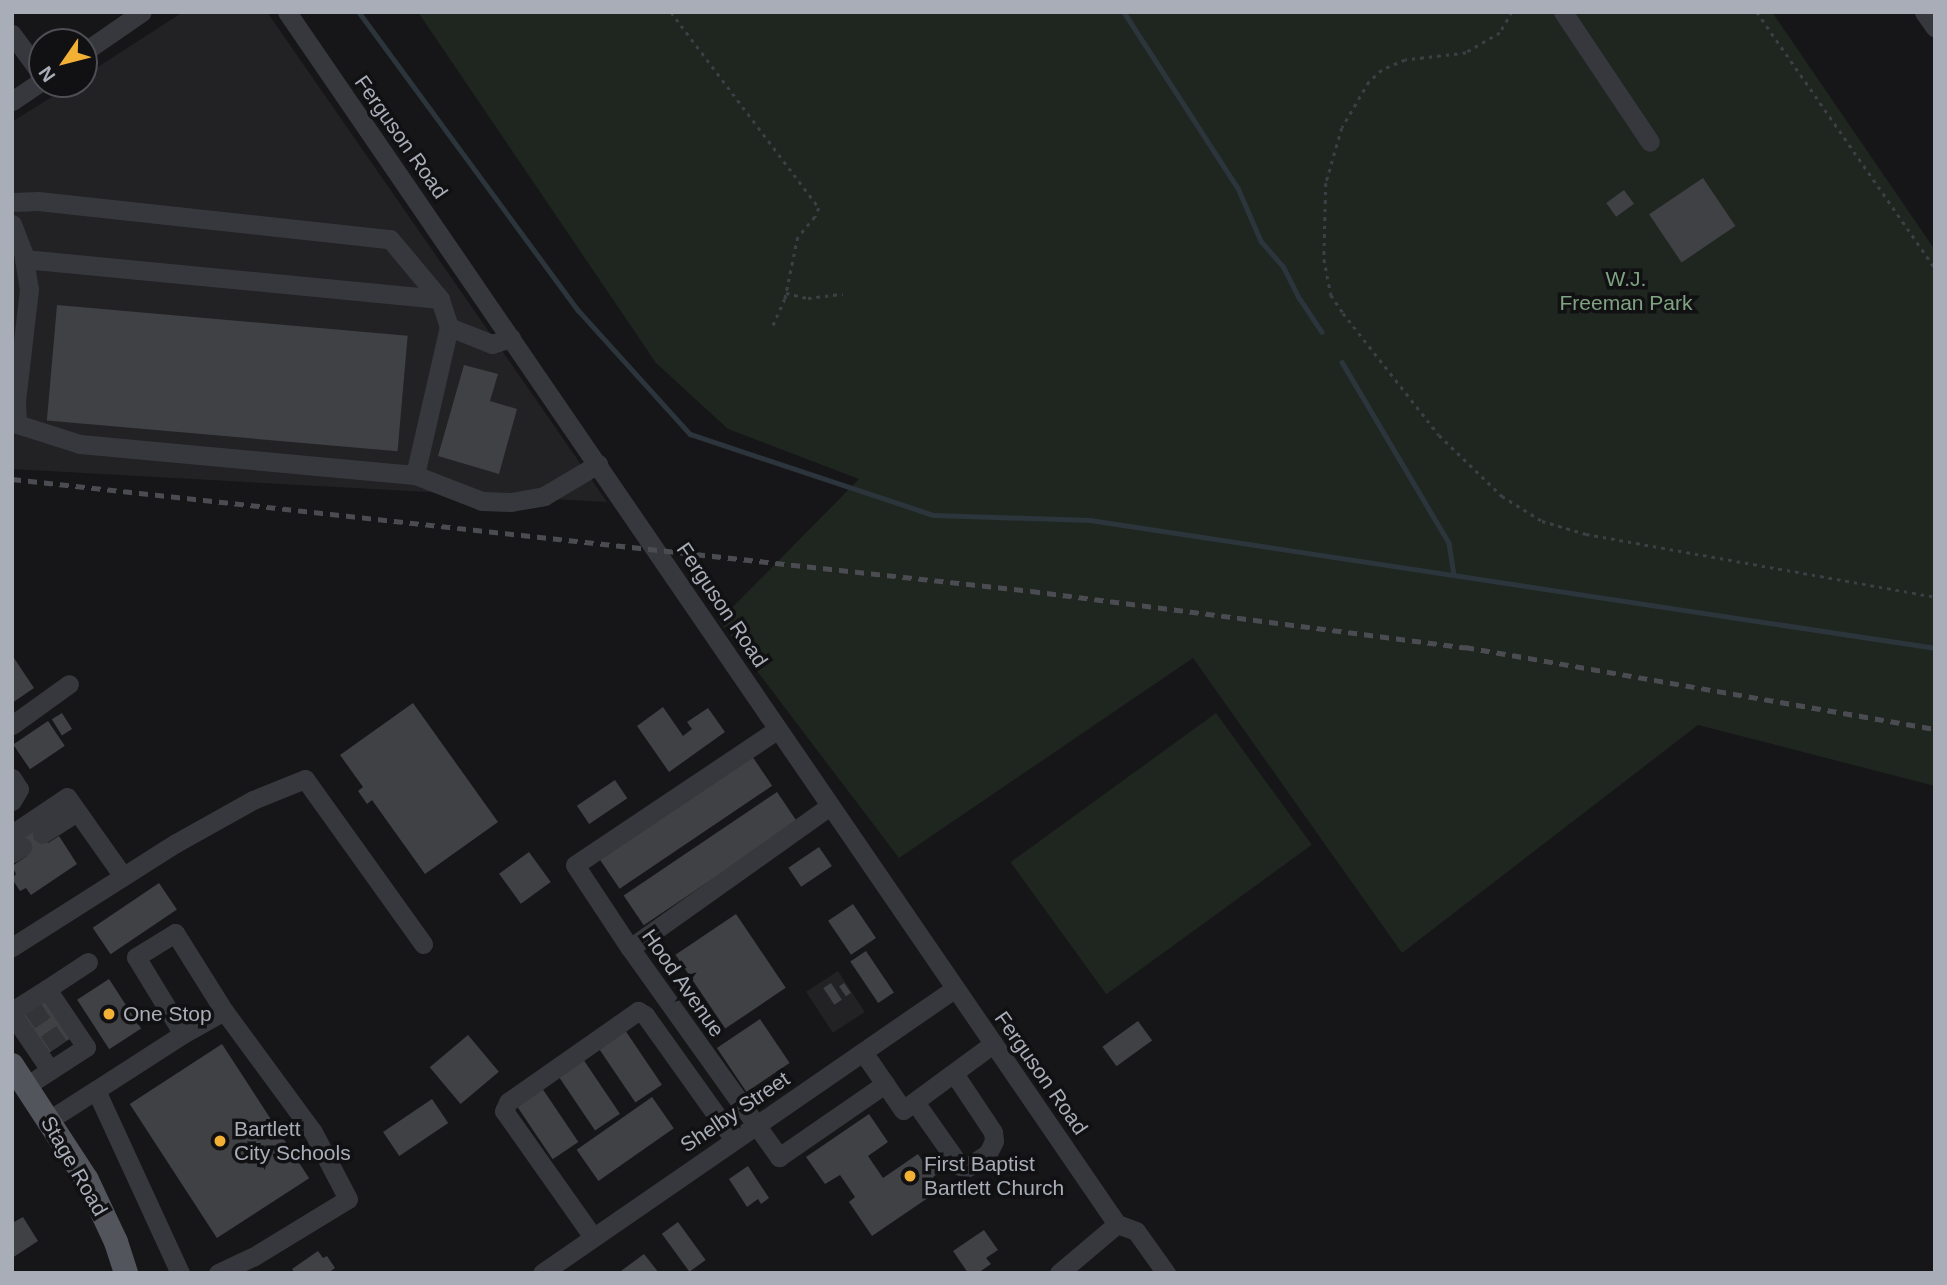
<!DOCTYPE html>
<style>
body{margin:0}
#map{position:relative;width:1947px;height:1285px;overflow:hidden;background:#161618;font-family:Arial,sans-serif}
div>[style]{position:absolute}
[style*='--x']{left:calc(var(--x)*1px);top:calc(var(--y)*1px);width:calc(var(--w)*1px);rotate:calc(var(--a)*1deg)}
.built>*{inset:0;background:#222225;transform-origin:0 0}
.green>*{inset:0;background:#1e261f;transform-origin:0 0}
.stream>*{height:4.5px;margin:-2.25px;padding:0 2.25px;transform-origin:2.25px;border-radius:2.25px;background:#2c353c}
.building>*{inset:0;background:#404145;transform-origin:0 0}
.minor-tunnel>*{height:19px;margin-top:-9.5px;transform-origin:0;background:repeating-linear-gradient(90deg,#333438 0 19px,transparent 0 29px)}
.path>*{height:2.5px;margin-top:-1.25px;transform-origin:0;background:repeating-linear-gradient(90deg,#3d3f44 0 3.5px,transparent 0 8.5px)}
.minor>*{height:19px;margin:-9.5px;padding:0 9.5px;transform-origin:9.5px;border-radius:9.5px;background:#37383d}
.major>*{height:24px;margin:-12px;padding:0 12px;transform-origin:12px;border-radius:12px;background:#53555c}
.rail>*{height:4.5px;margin-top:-2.25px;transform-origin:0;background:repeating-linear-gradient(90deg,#4a4c52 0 9px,transparent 0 16px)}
.dots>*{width:19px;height:19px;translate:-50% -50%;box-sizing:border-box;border:4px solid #111113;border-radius:50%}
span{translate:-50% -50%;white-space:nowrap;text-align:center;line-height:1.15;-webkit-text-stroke:7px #111113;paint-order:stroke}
.street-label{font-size:21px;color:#a8adb8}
.park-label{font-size:21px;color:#7fa381}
.poi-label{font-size:21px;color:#a8adb8}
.left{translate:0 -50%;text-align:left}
.frame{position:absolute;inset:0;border:14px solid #a8adb8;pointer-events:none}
.north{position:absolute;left:28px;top:28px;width:70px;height:70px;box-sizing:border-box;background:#111113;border:2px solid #4d4f55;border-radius:50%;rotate:235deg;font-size:19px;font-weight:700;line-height:28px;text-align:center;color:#a8adb8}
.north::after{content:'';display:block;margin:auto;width:24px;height:32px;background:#f2b134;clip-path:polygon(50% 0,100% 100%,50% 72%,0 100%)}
</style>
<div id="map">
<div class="built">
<div style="clip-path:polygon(183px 12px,267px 12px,607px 502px,12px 469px,12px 122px,72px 84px,84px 84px,84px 76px)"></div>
<div style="left:838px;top:971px;width:49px;height:38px;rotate:57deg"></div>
</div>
<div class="green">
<div style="clip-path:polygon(418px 12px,1772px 12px,1935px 250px,1935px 786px,1698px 725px,1402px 953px,1193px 658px,899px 858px,719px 621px,859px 479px,728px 429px,656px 363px)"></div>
<div style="left:1216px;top:713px;width:163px;height:254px;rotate:54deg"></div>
</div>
<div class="stream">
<div style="--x:359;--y:12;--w:370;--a:53.7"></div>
<div style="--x:578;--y:310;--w:167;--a:47.9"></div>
<div style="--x:690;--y:434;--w:257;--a:18.4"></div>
<div style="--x:934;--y:515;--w:156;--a:1.8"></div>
<div style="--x:1090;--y:520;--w:855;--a:8.61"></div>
<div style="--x:1124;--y:12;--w:210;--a:57.1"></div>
<div style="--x:1238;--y:188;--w:58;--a:66.5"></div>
<div style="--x:1261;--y:241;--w:33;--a:49"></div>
<div style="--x:1283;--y:266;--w:34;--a:63"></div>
<div style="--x:1298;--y:296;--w:43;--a:56.3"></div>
<div style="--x:1342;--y:362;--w:210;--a:59.4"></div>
<div style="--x:1449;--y:543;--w:32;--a:81"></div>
</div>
<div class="building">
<div style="left:1703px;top:178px;width:58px;height:65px;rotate:56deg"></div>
<div style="left:1624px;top:190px;width:17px;height:22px;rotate:54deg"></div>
<div style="left:57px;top:305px;width:352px;height:116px;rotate:5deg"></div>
<div style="clip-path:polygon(464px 365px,498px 374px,490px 401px,517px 409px,499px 474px,438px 456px)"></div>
<div style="clip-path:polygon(12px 655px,34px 688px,12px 703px)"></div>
<div style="clip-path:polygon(413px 703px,498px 822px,425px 874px,372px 800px,367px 804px,358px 791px,363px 787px,340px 755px)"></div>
<div style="clip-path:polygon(663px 707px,683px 736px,692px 729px,687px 722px,708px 708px,725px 732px,669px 772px,637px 726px)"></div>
<div style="left:62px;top:713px;width:19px;height:12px;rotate:58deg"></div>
<div style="left:48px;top:721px;width:30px;height:42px;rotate:56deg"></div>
<div style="left:752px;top:756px;width:36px;height:184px;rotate:56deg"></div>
<div style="left:615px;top:780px;width:22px;height:46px;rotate:56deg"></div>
<div style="left:777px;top:792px;width:36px;height:185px;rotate:56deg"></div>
<div style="clip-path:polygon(36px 825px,48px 843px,59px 836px,77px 864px,31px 895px,26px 888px,20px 891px,12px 879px,16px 874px,12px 866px,27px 856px,15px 838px)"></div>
<div style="left:819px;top:847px;width:23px;height:37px;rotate:56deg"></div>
<div style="left:529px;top:852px;width:37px;height:37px;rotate:54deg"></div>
<div style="left:159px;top:883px;width:32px;height:80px;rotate:56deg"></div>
<div style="left:853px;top:904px;width:41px;height:30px;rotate:56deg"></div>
<div style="left:736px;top:914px;width:89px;height:73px;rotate:56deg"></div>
<div style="left:866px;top:951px;width:50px;height:19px;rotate:56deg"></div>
<div style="left:109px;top:979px;width:59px;height:38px;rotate:57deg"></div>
<div style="left:831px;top:983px;width:20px;height:9px;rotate:57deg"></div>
<div style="left:844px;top:983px;width:12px;height:6px;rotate:55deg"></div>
<div style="left:49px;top:996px;width:47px;height:37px;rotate:56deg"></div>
<div style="left:760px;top:1019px;width:53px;height:52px;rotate:56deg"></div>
<div style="left:1138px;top:1021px;width:24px;height:44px;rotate:54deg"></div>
<div style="left:625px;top:1030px;width:66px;height:32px;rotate:56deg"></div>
<div style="left:468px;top:1035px;width:48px;height:50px;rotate:50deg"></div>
<div style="left:222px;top:1044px;width:160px;height:110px;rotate:57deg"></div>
<div style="left:583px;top:1059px;width:66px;height:30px;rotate:56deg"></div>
<div style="left:542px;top:1088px;width:65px;height:31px;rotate:56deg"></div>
<div style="left:652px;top:1097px;width:38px;height:92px;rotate:55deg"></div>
<div style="left:432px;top:1099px;width:29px;height:59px;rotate:56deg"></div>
<div style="clip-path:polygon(869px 1114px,888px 1142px,868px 1156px,883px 1178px,918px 1154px,926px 1166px,942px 1155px,949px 1166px,933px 1177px,941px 1189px,872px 1236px,849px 1202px,855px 1197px,840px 1175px,825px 1184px,806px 1157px)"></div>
<div style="clip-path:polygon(748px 1166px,769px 1198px,761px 1204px,758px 1199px,747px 1207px,729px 1179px)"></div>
<div style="clip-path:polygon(23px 1217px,38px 1241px,12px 1258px,12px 1223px)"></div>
<div style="left:678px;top:1222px;width:47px;height:20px;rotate:54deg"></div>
<div style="clip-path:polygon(984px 1230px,998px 1250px,986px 1258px,991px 1264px,978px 1273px,968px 1273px,953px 1251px)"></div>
<div style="clip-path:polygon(318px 1251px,323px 1258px,327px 1256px,335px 1268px,328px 1273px,295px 1273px,292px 1269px)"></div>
<div style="clip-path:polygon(644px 1254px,659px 1273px,623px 1273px,621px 1271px)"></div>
</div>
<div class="minor-tunnel">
<div style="--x:32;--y:1007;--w:47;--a:55.3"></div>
</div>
<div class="path">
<div style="--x:671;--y:12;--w:246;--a:52.9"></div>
<div style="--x:819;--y:208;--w:10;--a:114"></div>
<div style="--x:815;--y:217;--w:26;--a:130"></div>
<div style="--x:798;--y:237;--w:63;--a:101.8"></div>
<div style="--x:785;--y:299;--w:32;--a:114"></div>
<div style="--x:1512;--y:12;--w:24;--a:120"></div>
<div style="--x:1500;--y:33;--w:39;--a:150"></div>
<div style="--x:1466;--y:53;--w:61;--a:173.5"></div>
<div style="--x:1405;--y:60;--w:25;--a:157"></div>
<div style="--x:1382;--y:70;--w:18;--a:137"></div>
<div style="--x:1369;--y:82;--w:53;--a:120.4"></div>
<div style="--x:1342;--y:128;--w:57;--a:106.2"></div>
<div style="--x:1326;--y:183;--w:76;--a:91.5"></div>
<div style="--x:1324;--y:259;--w:37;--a:79"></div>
<div style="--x:1331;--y:295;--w:22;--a:56"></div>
<div style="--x:1343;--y:313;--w:155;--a:51.8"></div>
<div style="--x:1439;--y:435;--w:88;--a:44.1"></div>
<div style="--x:1502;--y:496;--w:47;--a:32"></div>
<div style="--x:1542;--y:521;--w:46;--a:16.5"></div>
<div style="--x:1586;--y:534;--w:355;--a:10.2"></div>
<div style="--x:1757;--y:12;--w:312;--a:55.2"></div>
<div style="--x:786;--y:293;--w:23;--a:13"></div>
<div style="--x:808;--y:298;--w:35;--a:-7"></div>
</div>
<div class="minor">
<div style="--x:287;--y:12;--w:1469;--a:55.6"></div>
<div style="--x:1563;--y:12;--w:156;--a:56.2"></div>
<div style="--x:1924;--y:12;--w:19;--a:55"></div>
<div style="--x:12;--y:34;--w:51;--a:53.8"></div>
<div style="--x:84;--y:52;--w:70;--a:-34.6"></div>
<div style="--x:12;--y:101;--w:36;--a:-34"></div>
<div style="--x:12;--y:202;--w:26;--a:-2"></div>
<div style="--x:38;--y:201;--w:354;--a:6.2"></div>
<div style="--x:390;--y:239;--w:78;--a:50.2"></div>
<div style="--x:12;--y:224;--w:30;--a:69"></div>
<div style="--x:23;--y:252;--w:37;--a:81"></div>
<div style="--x:29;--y:289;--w:114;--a:96.6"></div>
<div style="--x:16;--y:402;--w:22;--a:87"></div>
<div style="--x:17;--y:424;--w:66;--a:17.6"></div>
<div style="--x:80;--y:444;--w:336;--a:5.3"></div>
<div style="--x:415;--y:475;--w:152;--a:-77.1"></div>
<div style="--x:449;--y:327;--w:29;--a:-108"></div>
<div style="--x:440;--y:299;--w:418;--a:-174.5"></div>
<div style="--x:449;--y:327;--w:46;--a:21.6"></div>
<div style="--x:492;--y:344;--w:20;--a:-18"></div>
<div style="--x:415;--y:475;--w:72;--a:21.2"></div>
<div style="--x:482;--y:501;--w:29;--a:2"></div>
<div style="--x:511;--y:502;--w:34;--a:-10"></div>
<div style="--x:544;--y:496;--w:63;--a:-30.7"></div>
<div style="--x:12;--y:725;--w:70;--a:-35.7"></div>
<div style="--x:778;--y:729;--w:244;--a:146.2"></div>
<div style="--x:575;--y:865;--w:100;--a:56.5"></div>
<div style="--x:630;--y:948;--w:257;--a:54.5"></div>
<div style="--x:779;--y:1157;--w:129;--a:-34.6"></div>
<div style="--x:12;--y:778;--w:13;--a:58"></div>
<div style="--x:19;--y:789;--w:14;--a:120"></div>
<div style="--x:12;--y:834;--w:66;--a:-33.9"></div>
<div style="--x:67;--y:797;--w:97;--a:54.7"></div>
<div style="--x:42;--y:834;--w:41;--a:-32.2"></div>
<div style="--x:12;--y:853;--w:12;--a:-31"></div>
<div style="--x:12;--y:947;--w:194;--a:-32.4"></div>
<div style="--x:176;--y:843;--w:88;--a:-29.2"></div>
<div style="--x:253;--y:800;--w:56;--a:-22"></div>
<div style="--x:305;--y:779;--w:203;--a:54.4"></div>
<div style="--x:630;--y:948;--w:245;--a:-35.4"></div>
<div style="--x:47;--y:989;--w:49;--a:-33.4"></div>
<div style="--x:12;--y:1011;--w:41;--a:-32.2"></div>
<div style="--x:47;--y:989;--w:70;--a:56.1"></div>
<div style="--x:86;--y:1047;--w:72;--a:147"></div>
<div style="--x:12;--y:1014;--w:68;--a:55.8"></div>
<div style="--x:863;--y:1052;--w:70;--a:55.4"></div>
<div style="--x:903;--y:1110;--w:112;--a:-36.3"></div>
<div style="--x:915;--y:1102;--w:78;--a:54.9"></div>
<div style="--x:960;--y:1166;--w:8;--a:7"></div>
<div style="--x:968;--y:1167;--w:24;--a:-35"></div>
<div style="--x:988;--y:1153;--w:13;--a:-63"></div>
<div style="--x:994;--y:1141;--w:9;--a:-96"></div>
<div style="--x:993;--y:1132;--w:69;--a:-123.7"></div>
<div style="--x:49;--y:1120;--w:56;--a:-32.6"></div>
<div style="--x:1117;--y:1224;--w:20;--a:20"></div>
<div style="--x:1136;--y:1231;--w:52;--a:54.5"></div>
<div style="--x:593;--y:1237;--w:154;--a:-125.2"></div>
<div style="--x:504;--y:1111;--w:10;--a:-66"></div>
<div style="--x:508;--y:1102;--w:159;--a:-35"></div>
<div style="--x:638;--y:1011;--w:8;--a:30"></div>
<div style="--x:645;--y:1015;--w:153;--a:54.5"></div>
<div style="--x:180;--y:1273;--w:201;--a:-114.7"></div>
<div style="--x:96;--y:1090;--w:103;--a:-32.8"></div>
<div style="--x:218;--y:1273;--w:38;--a:-25"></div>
<div style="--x:253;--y:1257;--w:111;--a:-31.4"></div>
<div style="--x:348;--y:1199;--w:76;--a:-117.6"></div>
<div style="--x:313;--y:1132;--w:150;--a:-126.3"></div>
<div style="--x:224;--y:1011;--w:92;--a:-122.1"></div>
<div style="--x:175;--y:933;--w:46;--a:148.4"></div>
<div style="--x:136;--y:957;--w:90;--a:58.6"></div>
<div style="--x:183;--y:1034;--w:47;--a:-29.3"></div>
<div style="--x:542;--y:1273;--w:500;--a:-34.58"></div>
<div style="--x:1059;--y:1273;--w:76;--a:-40.2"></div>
</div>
<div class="major">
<div style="--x:12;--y:1065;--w:137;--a:56.9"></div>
<div style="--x:87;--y:1180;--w:68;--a:64.9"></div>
<div style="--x:116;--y:1242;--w:33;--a:72"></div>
</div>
<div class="rail">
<div style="--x:12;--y:479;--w:1025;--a:6.27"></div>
<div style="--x:1031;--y:591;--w:438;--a:7.4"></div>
<div style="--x:1465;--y:647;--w:477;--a:9.9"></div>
</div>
<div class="dots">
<div style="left:109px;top:1014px;background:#f2b134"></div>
<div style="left:220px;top:1141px;background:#f2b134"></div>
<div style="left:910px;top:1176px;background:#f2b134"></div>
</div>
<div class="street-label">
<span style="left:401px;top:137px;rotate:55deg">Ferguson Road</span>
<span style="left:722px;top:605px;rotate:56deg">Ferguson Road</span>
<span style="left:683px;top:983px;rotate:55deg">Hood Avenue</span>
<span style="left:1041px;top:1073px;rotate:55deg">Ferguson Road</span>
<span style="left:735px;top:1112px;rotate:-34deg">Shelby Street</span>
<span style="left:74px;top:1166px;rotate:60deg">Stage Road</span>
</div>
<div class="park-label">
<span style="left:1626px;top:291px">W.J.<br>Freeman Park</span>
</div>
<div class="poi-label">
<span class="left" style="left:123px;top:1014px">One Stop</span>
<span class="left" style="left:234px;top:1141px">Bartlett<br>City Schools</span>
<span class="left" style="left:924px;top:1176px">First Baptist<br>Bartlett Church</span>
</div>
<div class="frame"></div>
<div class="north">N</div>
</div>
